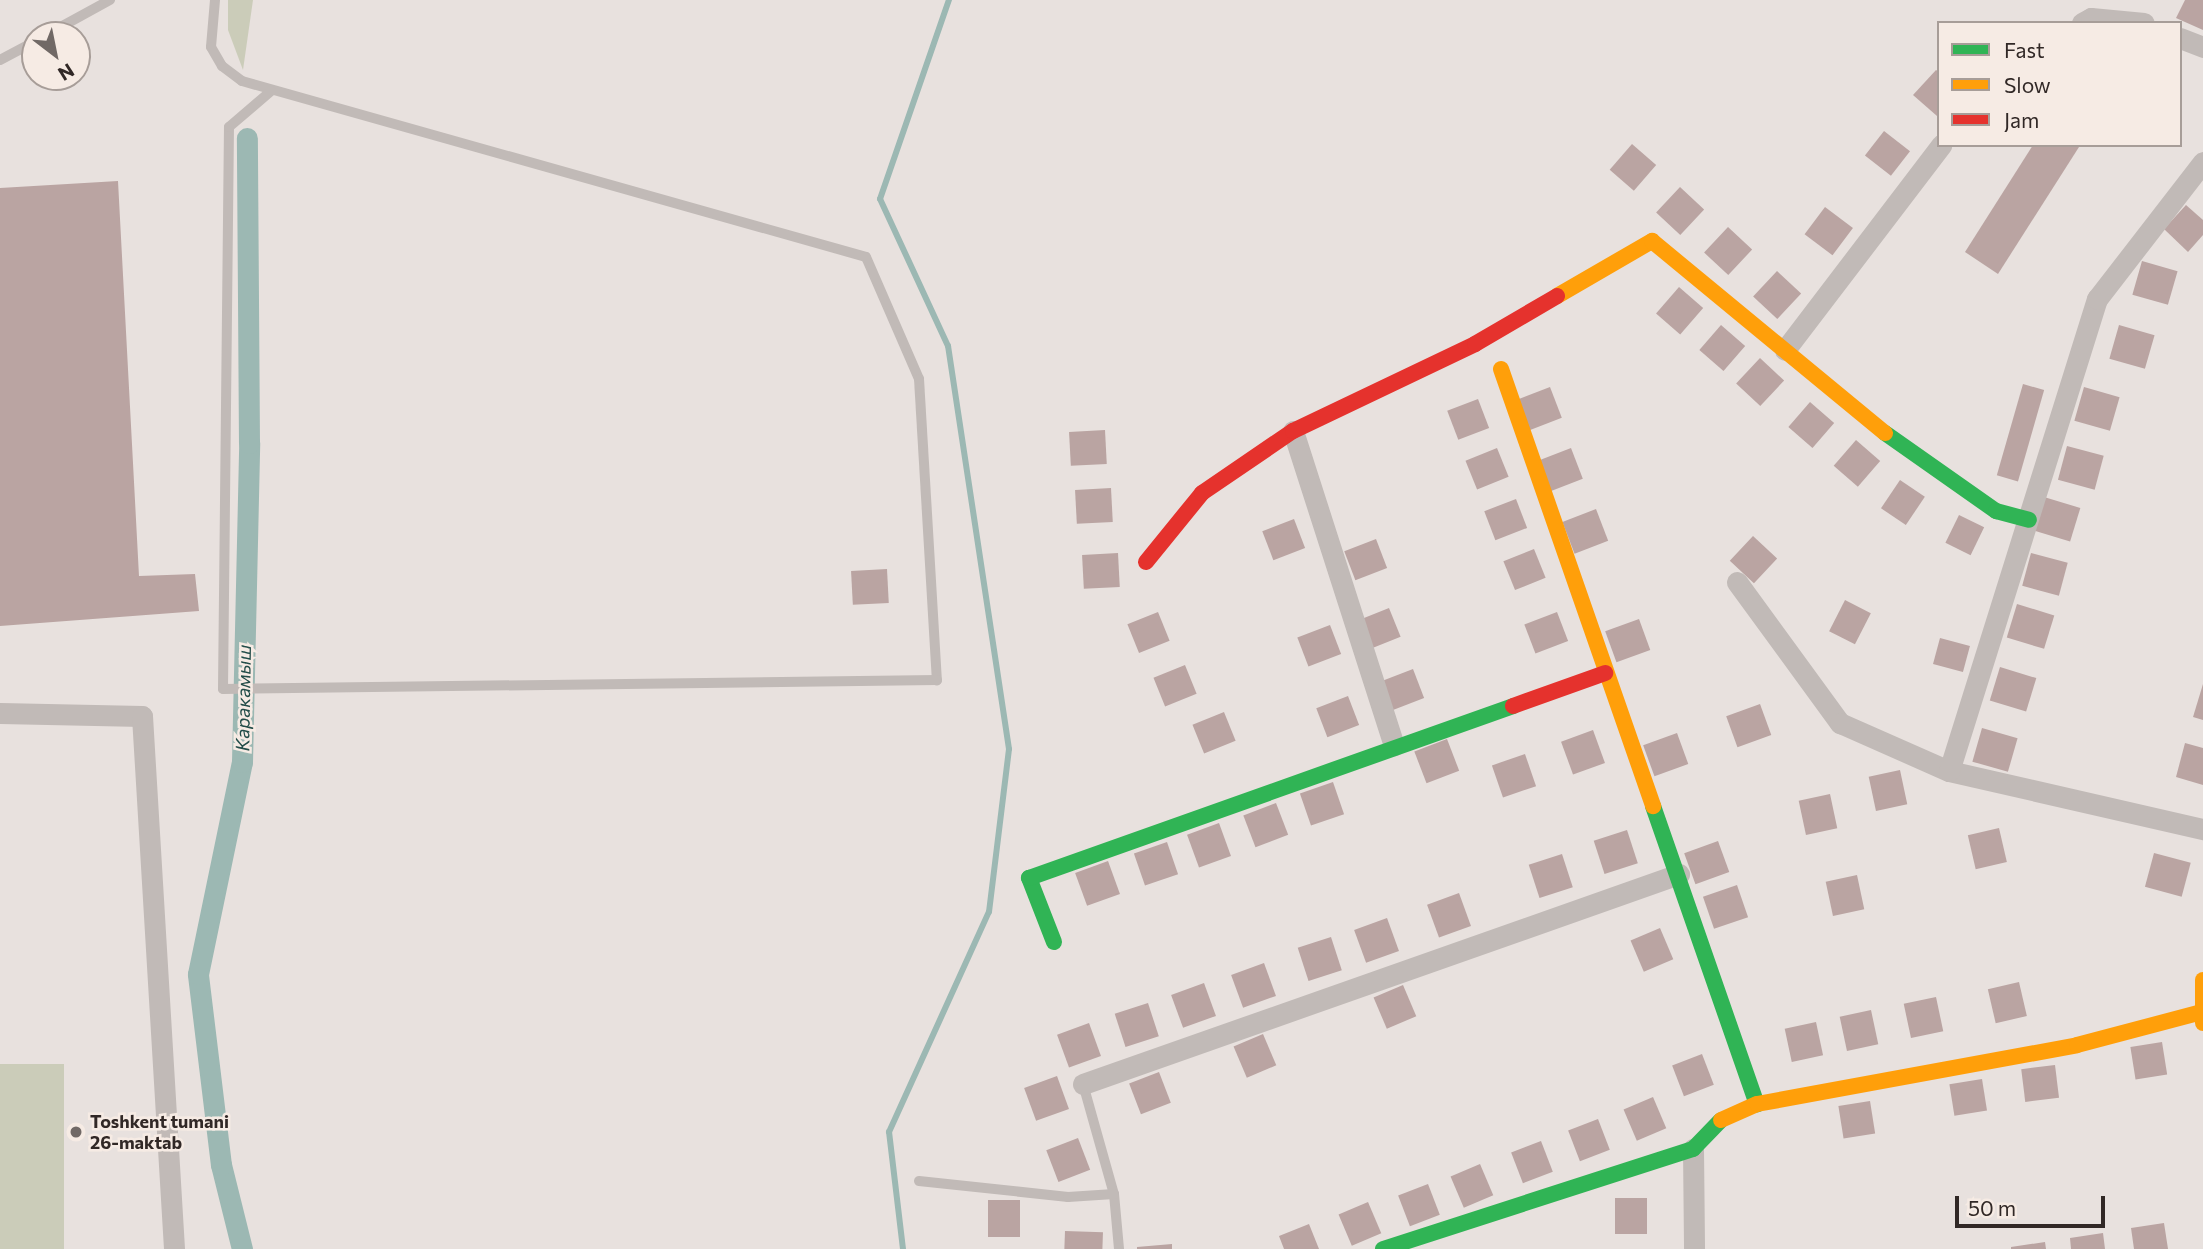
<!DOCTYPE html>
<meta charset="utf-8">
<style>
body{margin:0}
#map{position:relative;width:2203px;height:1249px;overflow:hidden;background:#e8e1de;font-family:Commissioner,sans-serif}
div>[style]{position:absolute}
[style*='--x']{left:calc(var(--x)*1px);top:calc(var(--y)*1px);width:calc(var(--w)*1px);rotate:calc(var(--a)*1deg)}
.green>*{inset:0;background:#cbccb9;transform-origin:0 0}
.stream>*{height:6px;margin:-3px;padding:0 3px;transform-origin:3px;border-radius:3px;background:#9cb8b3}
.canal>*{height:21px;margin:-10.5px;padding:0 10.5px;transform-origin:10.5px;border-radius:10.5px;background:#9cb8b3}
.building>*{inset:0;background:#baa4a2;transform-origin:0 0}
.lane>*{height:10px;margin:-5px;padding:0 5px;transform-origin:5px;border-radius:5px;background:#c1bab7}
.street>*{height:21px;margin:-10.5px;padding:0 10.5px;transform-origin:10.5px;border-radius:10.5px;background:#c1bab7}
.fast>*{height:16px;margin:-8px;padding:0 8px;transform-origin:8px;border-radius:8px;background:#30b455}
.slow>*{height:16px;margin:-8px;padding:0 8px;transform-origin:8px;border-radius:8px;background:#ff9f0a}
.jam>*{height:16px;margin:-8px;padding:0 8px;transform-origin:8px;border-radius:8px;background:#e5322d}
.dots>*{width:19px;height:19px;translate:-50% -50%;box-sizing:border-box;border:4px solid #f6ebe4;border-radius:50%}
span{translate:-50% -50%;white-space:nowrap;text-align:center;line-height:1.15;-webkit-text-stroke:5px #f6ebe4;paint-order:stroke}
.poi-label{font-size:18px;color:#312826;font-weight:700}
.left{translate:0 -50%;text-align:left}
.water-label{font-size:19px;color:#224c48;font-style:italic}
.legend{position:absolute;left:1937px;top:21px;width:245px;height:126px;box-sizing:border-box;background:#f6ebe4;border:2px solid #a79d98;margin:0;padding:9px 12px;list-style:none;font-size:21px;color:#312826}
.legend li{display:flex;align-items:center;gap:14px;height:35px}
.legend b{width:35px;border:2px solid #a79d98}
.north{position:absolute;left:21px;top:21px;width:70px;height:70px;box-sizing:border-box;background:#f6ebe4;border:2px solid #a79d98;border-radius:50%;rotate:148deg;font-size:19px;font-weight:700;line-height:28px;text-align:center;color:#312826}
.north::after{content:'';display:block;margin:auto;width:24px;height:32px;background:#716966;clip-path:polygon(50% 0,100% 100%,50% 72%,0 100%)}
.scale{position:absolute;left:1955px;top:1196px;width:150px;height:32px;box-sizing:border-box;border:4px solid #312826;border-top:0;padding-left:9px;font-size:21px;line-height:24px;white-space:nowrap;color:#312826;-webkit-text-stroke:5px #f6ebe4;paint-order:stroke}
</style>
<div id="map">
<div class="green">
<div style="clip-path:polygon(228px 0,253px 0,243px 70px,228px 30px)"></div>
<div style="left:64px;top:1064px;width:185px;height:64px;rotate:90deg"></div>
</div>
<div class="stream">
<div style="--x:903;--y:1249;--w:118;--a:-96.8"></div>
<div style="--x:889;--y:1132;--w:242;--a:-65.6"></div>
<div style="--x:989;--y:912;--w:164;--a:-83"></div>
<div style="--x:1009;--y:749;--w:408;--a:-98.6"></div>
<div style="--x:948;--y:346;--w:162;--a:-114.8"></div>
<div style="--x:880;--y:199;--w:211;--a:-70.9"></div>
</div>
<div class="canal">
<div style="--x:242;--y:1249;--w:87;--a:-104"></div>
<div style="--x:221;--y:1165;--w:192;--a:-96.9"></div>
<div style="--x:198;--y:974;--w:217;--a:-78.3"></div>
<div style="--x:242;--y:762;--w:319;--a:-88.7"></div>
<div style="--x:249;--y:443;--w:305;--a:-90.4"></div>
</div>
<div class="building">
<div style="clip-path:polygon(2185px 0,2203px 0,2203px 30px,2176px 18px)"></div>
<div style="clip-path:polygon(1936px 70px,1939px 72px,1937px 116px,1913px 95px)"></div>
<div style="left:1884px;top:131px;width:33px;height:31px;rotate:38deg"></div>
<div style="left:1632px;top:144px;width:32px;height:34px;rotate:41deg"></div>
<div style="clip-path:polygon(2033px 145px,2079px 147px,1998px 274px,1965px 252px)"></div>
<div style="clip-path:polygon(118px 181px,139px 576px,195px 574px,199px 611px,0 626px,0 188px)"></div>
<div style="left:1680px;top:187px;width:33px;height:35px;rotate:43deg"></div>
<div style="clip-path:polygon(2186px 205px,2203px 220px,2203px 235px,2188px 252px,2164px 229px)"></div>
<div style="left:1825px;top:207px;width:35px;height:34px;rotate:37deg"></div>
<div style="left:1728px;top:227px;width:33px;height:35px;rotate:43deg"></div>
<div style="left:2142px;top:261px;width:37px;height:35px;rotate:16deg"></div>
<div style="left:1777px;top:271px;width:33px;height:35px;rotate:43deg"></div>
<div style="left:1679px;top:287px;width:32px;height:35px;rotate:41deg"></div>
<div style="left:1721px;top:325px;width:32px;height:33px;rotate:41deg"></div>
<div style="left:2119px;top:325px;width:37px;height:35px;rotate:16deg"></div>
<div style="left:1760px;top:358px;width:33px;height:35px;rotate:43deg"></div>
<div style="left:2023px;top:384px;width:22px;height:95px;rotate:16deg"></div>
<div style="left:1550px;top:387px;width:33px;height:36px;rotate:69deg"></div>
<div style="left:2084px;top:387px;width:37px;height:35px;rotate:16deg"></div>
<div style="left:1478px;top:399px;width:31px;height:33px;rotate:69deg"></div>
<div style="left:1810px;top:402px;width:32px;height:33px;rotate:41deg"></div>
<div style="left:1105px;top:430px;width:34px;height:36px;rotate:87deg"></div>
<div style="left:1856px;top:440px;width:32px;height:34px;rotate:41deg"></div>
<div style="left:2067px;top:446px;width:38px;height:35px;rotate:15deg"></div>
<div style="left:1497px;top:448px;width:31px;height:34px;rotate:68deg"></div>
<div style="left:1571px;top:448px;width:33px;height:36px;rotate:69deg"></div>
<div style="left:1900px;top:480px;width:30px;height:34px;rotate:34deg"></div>
<div style="left:1111px;top:488px;width:34px;height:36px;rotate:87deg"></div>
<div style="left:2044px;top:497px;width:38px;height:35px;rotate:17deg"></div>
<div style="left:1516px;top:499px;width:31px;height:34px;rotate:69deg"></div>
<div style="left:1596px;top:509px;width:34px;height:36px;rotate:69deg"></div>
<div style="left:1959px;top:515px;width:28px;height:31px;rotate:26deg"></div>
<div style="left:1294px;top:519px;width:31px;height:34px;rotate:69deg"></div>
<div style="left:1753px;top:536px;width:33px;height:34px;rotate:43deg"></div>
<div style="left:1376px;top:539px;width:31px;height:34px;rotate:69deg"></div>
<div style="left:1534px;top:549px;width:31px;height:33px;rotate:68deg"></div>
<div style="left:1118px;top:553px;width:34px;height:36px;rotate:87deg"></div>
<div style="left:2031px;top:553px;width:38px;height:34px;rotate:15deg"></div>
<div style="left:887px;top:569px;width:34px;height:36px;rotate:87deg"></div>
<div style="left:1845px;top:600px;width:29px;height:35px;rotate:27deg"></div>
<div style="left:2017px;top:604px;width:39px;height:35px;rotate:17deg"></div>
<div style="left:1389px;top:608px;width:31px;height:33px;rotate:68deg"></div>
<div style="left:1158px;top:612px;width:31px;height:33px;rotate:68deg"></div>
<div style="left:1557px;top:612px;width:31px;height:35px;rotate:69deg"></div>
<div style="left:1639px;top:619px;width:33px;height:36px;rotate:70deg"></div>
<div style="left:1330px;top:625px;width:31px;height:35px;rotate:69deg"></div>
<div style="left:1940px;top:638px;width:31px;height:27px;rotate:15deg"></div>
<div style="left:1185px;top:665px;width:31px;height:34px;rotate:68deg"></div>
<div style="left:2000px;top:667px;width:38px;height:35px;rotate:17deg"></div>
<div style="left:1413px;top:669px;width:31px;height:34px;rotate:69deg"></div>
<div style="clip-path:polygon(2203px 684px,2203px 720px,2193px 717px)"></div>
<div style="left:1348px;top:696px;width:31px;height:34px;rotate:69deg"></div>
<div style="left:1760px;top:704px;width:33px;height:36px;rotate:70deg"></div>
<div style="left:1224px;top:712px;width:31px;height:34px;rotate:68deg"></div>
<div style="left:1982px;top:728px;width:37px;height:35px;rotate:16deg"></div>
<div style="left:1593px;top:730px;width:35px;height:34px;rotate:70deg"></div>
<div style="left:1677px;top:733px;width:33px;height:36px;rotate:70deg"></div>
<div style="left:1447px;top:739px;width:34px;height:35px;rotate:69deg"></div>
<div style="clip-path:polygon(2185px 743px,2203px 748px,2203px 785px,2176px 777px)"></div>
<div style="left:1525px;top:754px;width:34px;height:35px;rotate:71deg"></div>
<div style="left:1900px;top:770px;width:35px;height:32px;rotate:78deg"></div>
<div style="left:1333px;top:782px;width:34px;height:35px;rotate:71deg"></div>
<div style="left:1830px;top:794px;width:35px;height:32px;rotate:78deg"></div>
<div style="left:1276px;top:803px;width:34px;height:35px;rotate:69deg"></div>
<div style="left:1219px;top:823px;width:35px;height:34px;rotate:70deg"></div>
<div style="left:1999px;top:828px;width:35px;height:32px;rotate:77deg"></div>
<div style="left:1627px;top:830px;width:35px;height:35px;rotate:72deg"></div>
<div style="left:1718px;top:841px;width:33px;height:36px;rotate:70deg"></div>
<div style="left:1167px;top:842px;width:34px;height:35px;rotate:71deg"></div>
<div style="left:2154px;top:853px;width:38px;height:35px;rotate:15deg"></div>
<div style="left:1562px;top:854px;width:35px;height:35px;rotate:72deg"></div>
<div style="left:1108px;top:861px;width:35px;height:35px;rotate:70deg"></div>
<div style="left:1857px;top:875px;width:35px;height:32px;rotate:78deg"></div>
<div style="left:1737px;top:885px;width:34px;height:36px;rotate:71deg"></div>
<div style="left:1459px;top:893px;width:35px;height:34px;rotate:70deg"></div>
<div style="left:1387px;top:918px;width:35px;height:35px;rotate:70deg"></div>
<div style="left:1660px;top:928px;width:34px;height:32px;rotate:67deg"></div>
<div style="left:1331px;top:937px;width:35px;height:35px;rotate:72deg"></div>
<div style="left:1264px;top:963px;width:35px;height:35px;rotate:70deg"></div>
<div style="left:2019px;top:982px;width:35px;height:32px;rotate:77deg"></div>
<div style="left:1204px;top:983px;width:35px;height:35px;rotate:70deg"></div>
<div style="left:1403px;top:985px;width:34px;height:32px;rotate:67deg"></div>
<div style="left:1936px;top:997px;width:35px;height:33px;rotate:78deg"></div>
<div style="left:1148px;top:1003px;width:35px;height:35px;rotate:72deg"></div>
<div style="left:1871px;top:1010px;width:35px;height:32px;rotate:78deg"></div>
<div style="left:1816px;top:1022px;width:34px;height:32px;rotate:78deg"></div>
<div style="left:1089px;top:1023px;width:35px;height:34px;rotate:70deg"></div>
<div style="left:1263px;top:1034px;width:34px;height:32px;rotate:67deg"></div>
<div style="left:2162px;top:1042px;width:33px;height:32px;rotate:81deg"></div>
<div style="left:1702px;top:1054px;width:33px;height:32px;rotate:69deg"></div>
<div style="left:2055px;top:1065px;width:33px;height:34px;rotate:83deg"></div>
<div style="left:1159px;top:1072px;width:33px;height:32px;rotate:69deg"></div>
<div style="left:1057px;top:1076px;width:35px;height:35px;rotate:70deg"></div>
<div style="left:1982px;top:1079px;width:32px;height:33px;rotate:81deg"></div>
<div style="left:1653px;top:1097px;width:34px;height:32px;rotate:67deg"></div>
<div style="left:1870px;top:1101px;width:33px;height:32px;rotate:81deg"></div>
<div style="left:1598px;top:1119px;width:33px;height:32px;rotate:69deg"></div>
<div style="left:1078px;top:1138px;width:34px;height:34px;rotate:69deg"></div>
<div style="left:1541px;top:1141px;width:33px;height:32px;rotate:69deg"></div>
<div style="left:1480px;top:1164px;width:34px;height:32px;rotate:67deg"></div>
<div style="left:1428px;top:1184px;width:33px;height:32px;rotate:69deg"></div>
<div style="left:1615px;top:1198px;width:32px;height:36px"></div>
<div style="left:988px;top:1200px;width:32px;height:37px"></div>
<div style="left:1368px;top:1202px;width:34px;height:32px;rotate:67deg"></div>
<div style="clip-path:polygon(2164px 1223px,2168px 1249px,2134px 1249px,2131px 1228px)"></div>
<div style="clip-path:polygon(1309px 1224px,1319px 1249px,1284px 1249px,1279px 1236px)"></div>
<div style="left:1065px;top:1231px;width:38px;height:18px;rotate:2deg"></div>
<div style="clip-path:polygon(2103px 1233px,2105px 1249px,2071px 1249px,2070px 1238px)"></div>
<div style="clip-path:polygon(2045px 1242px,2046px 1249px,2011px 1249px,2011px 1247px)"></div>
<div style="clip-path:polygon(1172px 1244px,1172px 1249px,1137px 1249px,1137px 1247px)"></div>
</div>
<div class="lane">
<div style="--x:215;--y:0;--w:47;--a:94.9"></div>
<div style="--x:211;--y:47;--w:22;--a:60"></div>
<div style="--x:222;--y:66;--w:25;--a:37"></div>
<div style="--x:242;--y:81;--w:648;--a:15.75"></div>
<div style="--x:866;--y:257;--w:133;--a:66.5"></div>
<div style="--x:919;--y:379;--w:302;--a:86.6"></div>
<div style="--x:937;--y:680;--w:714;--a:179.28"></div>
<div style="--x:223;--y:689;--w:562;--a:-89.39"></div>
<div style="--x:229;--y:127;--w:55;--a:-40.6"></div>
<div style="--x:46;--y:35;--w:73;--a:-28.7"></div>
<div style="--x:0;--y:60;--w:40;--a:-28"></div>
<div style="--x:1083;--y:1084;--w:114;--a:74.3"></div>
<div style="--x:1114;--y:1194;--w:55;--a:84.8"></div>
<div style="--x:919;--y:1181;--w:150;--a:6.1"></div>
<div style="--x:1068;--y:1197;--w:46;--a:-3.7"></div>
</div>
<div class="street">
<div style="--x:2082;--y:23;--w:10;--a:-29"></div>
<div style="--x:2091;--y:18;--w:53;--a:5.4"></div>
<div style="--x:2180;--y:38;--w:25;--a:21"></div>
<div style="--x:1785;--y:350;--w:258;--a:-52.7"></div>
<div style="--x:1293;--y:431;--w:330;--a:72.2"></div>
<div style="--x:1737;--y:582;--w:175;--a:53.9"></div>
<div style="--x:1840;--y:723;--w:119;--a:23.8"></div>
<div style="--x:1949;--y:771;--w:261;--a:12.9"></div>
<div style="--x:0;--y:713;--w:142;--a:1.2"></div>
<div style="--x:142;--y:716;--w:534;--a:86.56"></div>
<div style="--x:1949;--y:771;--w:495;--a:-72.6"></div>
<div style="--x:2097;--y:299;--w:173;--a:-52.3"></div>
<div style="--x:1083;--y:1084;--w:632;--a:-19.41"></div>
<div style="--x:1693;--y:1149;--w:100;--a:89.4"></div>
</div>
<div class="fast">
<div style="--x:1885;--y:433;--w:136;--a:35.1"></div>
<div style="--x:1996;--y:511;--w:34;--a:15"></div>
<div style="--x:1653;--y:806;--w:316;--a:70.8"></div>
<div style="--x:1054;--y:942;--w:69;--a:-111.3"></div>
<div style="--x:1029;--y:878;--w:514;--a:-19.56"></div>
<div style="--x:1383;--y:1249;--w:326;--a:-17.9"></div>
<div style="--x:1693;--y:1149;--w:40;--a:-46"></div>
</div>
<div class="slow">
<div style="--x:1557;--y:296;--w:110;--a:-30.1"></div>
<div style="--x:1652;--y:241;--w:302;--a:39.5"></div>
<div style="--x:1501;--y:369;--w:463;--a:70.8"></div>
<div style="--x:2203;--y:980;--w:43;--a:90"></div>
<div style="--x:1721;--y:1120;--w:39;--a:-24"></div>
<div style="--x:1757;--y:1104;--w:325;--a:-10.4"></div>
<div style="--x:2077;--y:1045;--w:129;--a:-14.8"></div>
</div>
<div class="jam">
<div style="--x:1146;--y:562;--w:89;--a:-50.9"></div>
<div style="--x:1202;--y:493;--w:110;--a:-34.3"></div>
<div style="--x:1293;--y:431;--w:202;--a:-25.5"></div>
<div style="--x:1475;--y:344;--w:95;--a:-30.3"></div>
<div style="--x:1513;--y:706;--w:98;--a:-19.7"></div>
</div>
<div class="dots">
<div style="left:76px;top:1132px;background:#716966"></div>
</div>
<div class="poi-label">
<span class="left" style="left:90px;top:1132px">Toshkent tumani<br>26-maktab</span>
</div>
<div class="water-label">
<span style="left:243px;top:698px;rotate:-89deg">Каракамыш</span>
</div>
<ul class="legend">
<li><b style="height:9px;background:#30b455"></b>Fast</li>
<li><b style="height:9px;background:#ff9f0a"></b>Slow</li>
<li><b style="height:9px;background:#e5322d"></b>Jam</li>
</ul>
<div class="north">N</div>
<div class="scale">50 m</div>
</div>
